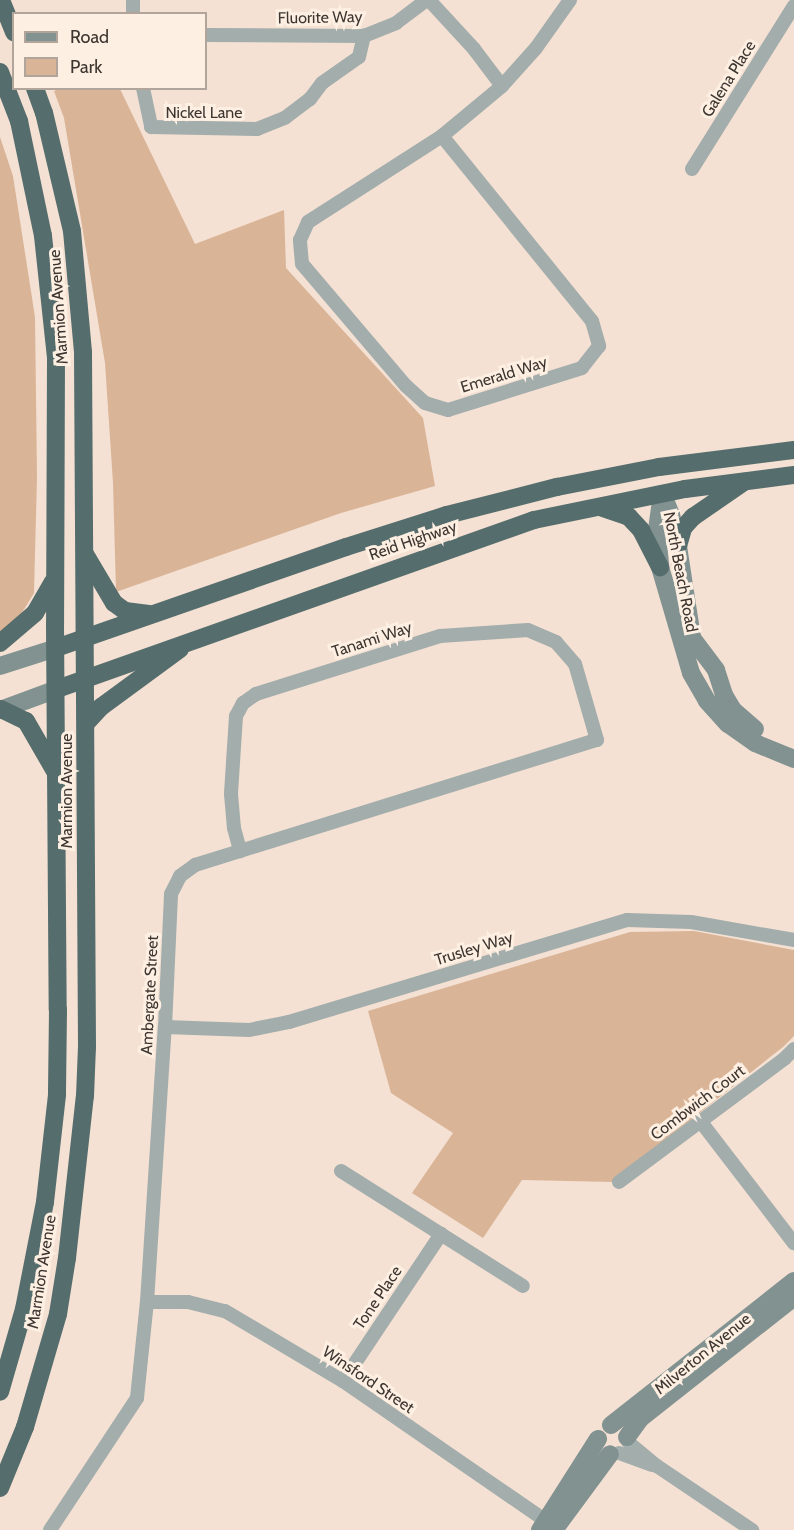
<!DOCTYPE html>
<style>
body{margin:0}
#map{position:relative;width:794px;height:1530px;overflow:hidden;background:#f4e1d3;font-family:Cabin,sans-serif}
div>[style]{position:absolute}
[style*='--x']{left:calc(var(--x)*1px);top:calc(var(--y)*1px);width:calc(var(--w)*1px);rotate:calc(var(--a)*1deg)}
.green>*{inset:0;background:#dab497}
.street>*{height:14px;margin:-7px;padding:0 7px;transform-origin:7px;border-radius:7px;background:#a2adac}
.secondary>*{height:18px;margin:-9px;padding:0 9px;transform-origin:9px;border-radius:9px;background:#819291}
.highway>*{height:18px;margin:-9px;padding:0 9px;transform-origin:9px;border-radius:9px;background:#556d6c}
span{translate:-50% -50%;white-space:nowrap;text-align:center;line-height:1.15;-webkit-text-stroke:6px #feefe3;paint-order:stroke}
.street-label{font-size:16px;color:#3d3630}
.legend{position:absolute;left:12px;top:12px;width:195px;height:78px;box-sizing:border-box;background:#feefe3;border:2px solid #b1a59b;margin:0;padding:8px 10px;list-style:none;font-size:18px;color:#3d3630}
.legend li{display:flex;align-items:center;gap:12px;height:30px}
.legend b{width:30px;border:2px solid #b1a59b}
</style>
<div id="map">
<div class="green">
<div style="clip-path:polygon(63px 88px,120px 89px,195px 244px,284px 210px,286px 268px,423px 418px,435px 486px,341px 513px,116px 592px,113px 483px,105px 363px,64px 118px,54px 91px)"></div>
<div style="clip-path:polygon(0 137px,13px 176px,35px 317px,37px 477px,34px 593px,20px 616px,0 633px)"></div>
<div style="clip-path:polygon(694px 931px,794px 950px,794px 1036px,783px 1047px,612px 1182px,522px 1180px,483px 1238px,412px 1193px,453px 1133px,391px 1093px,368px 1011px,630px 932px)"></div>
</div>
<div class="street">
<div style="--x:133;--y:0;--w:14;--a:90"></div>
<div style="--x:429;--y:0;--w:67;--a:47.4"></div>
<div style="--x:474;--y:49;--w:46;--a:52.9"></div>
<div style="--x:206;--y:35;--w:158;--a:0.4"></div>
<div style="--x:364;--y:36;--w:35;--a:-22"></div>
<div style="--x:396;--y:23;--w:38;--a:-37"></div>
<div style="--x:143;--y:88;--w:40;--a:78"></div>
<div style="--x:151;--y:127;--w:106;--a:1.1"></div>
<div style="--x:257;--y:129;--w:31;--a:-22"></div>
<div style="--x:286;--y:117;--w:30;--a:-37"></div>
<div style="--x:310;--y:99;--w:20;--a:-53"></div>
<div style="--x:322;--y:83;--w:45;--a:-35.1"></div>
<div style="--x:359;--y:57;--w:22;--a:-77"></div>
<div style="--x:442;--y:136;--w:238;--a:51"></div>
<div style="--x:592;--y:321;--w:26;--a:74"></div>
<div style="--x:599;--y:346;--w:28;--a:128"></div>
<div style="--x:582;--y:368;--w:140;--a:162.6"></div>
<div style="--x:448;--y:410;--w:24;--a:-163"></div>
<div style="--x:425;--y:403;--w:25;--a:-138"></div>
<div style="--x:406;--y:386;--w:160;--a:-130.4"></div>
<div style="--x:302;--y:264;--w:24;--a:-95"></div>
<div style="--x:300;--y:240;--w:20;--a:-66"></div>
<div style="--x:308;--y:222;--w:159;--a:-32.7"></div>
<div style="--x:442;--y:136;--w:78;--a:-39.8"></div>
<div style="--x:502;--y:86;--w:51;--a:-48.2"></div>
<div style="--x:536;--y:48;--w:59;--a:-54.7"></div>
<div style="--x:692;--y:169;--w:192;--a:-58"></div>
<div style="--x:165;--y:1027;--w:84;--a:2"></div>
<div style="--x:249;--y:1030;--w:41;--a:-11.3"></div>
<div style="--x:289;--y:1022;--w:353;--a:-16.8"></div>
<div style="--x:627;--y:920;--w:64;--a:1.8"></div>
<div style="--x:691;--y:922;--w:105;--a:9.9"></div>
<div style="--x:701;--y:1122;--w:153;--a:52.5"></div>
<div style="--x:341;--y:1171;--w:215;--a:32.3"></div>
<div style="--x:619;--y:1182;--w:206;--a:-36.7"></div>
<div style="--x:784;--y:1059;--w:14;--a:-45"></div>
<div style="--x:147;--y:1302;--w:41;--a:0"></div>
<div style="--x:188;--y:1302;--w:38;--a:14"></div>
<div style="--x:225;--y:1311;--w:137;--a:30.7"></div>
<div style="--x:343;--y:1381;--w:255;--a:34.6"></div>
<div style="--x:343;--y:1381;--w:177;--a:-56.3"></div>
<div style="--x:628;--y:1442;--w:38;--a:40"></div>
<div style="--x:657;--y:1466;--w:115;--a:34"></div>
<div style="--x:619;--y:1453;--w:35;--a:20"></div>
<div style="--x:50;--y:1530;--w:158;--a:-56.6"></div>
<div style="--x:137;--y:1398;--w:97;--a:-84.1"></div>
<div style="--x:147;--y:1302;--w:276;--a:-86.3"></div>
<div style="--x:165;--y:1027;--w:133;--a:-87.4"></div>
<div style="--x:171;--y:894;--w:20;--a:-63"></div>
<div style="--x:180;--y:876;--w:19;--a:-36"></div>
<div style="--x:195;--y:865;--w:421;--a:-17.3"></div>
<div style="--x:597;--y:740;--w:79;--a:-106.1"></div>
<div style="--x:575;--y:664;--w:29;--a:-131"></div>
<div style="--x:556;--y:642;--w:30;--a:-157"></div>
<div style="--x:528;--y:630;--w:88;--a:176.1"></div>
<div style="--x:440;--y:636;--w:193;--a:162.5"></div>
<div style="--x:256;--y:694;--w:16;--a:145"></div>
<div style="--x:243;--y:703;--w:15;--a:118"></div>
<div style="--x:236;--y:716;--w:78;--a:93.7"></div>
<div style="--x:231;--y:794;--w:34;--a:85"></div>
<div style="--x:234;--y:828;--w:24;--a:75"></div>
</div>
<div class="secondary">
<div style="--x:662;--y:494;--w:36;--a:98"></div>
<div style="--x:657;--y:530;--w:37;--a:85"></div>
<div style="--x:660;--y:567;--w:110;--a:73.7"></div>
<div style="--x:691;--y:673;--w:32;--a:60"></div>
<div style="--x:707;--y:701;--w:31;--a:48"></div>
<div style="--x:728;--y:724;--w:33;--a:35"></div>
<div style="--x:755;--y:743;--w:42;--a:22.3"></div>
<div style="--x:663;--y:495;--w:22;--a:68"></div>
<div style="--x:671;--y:515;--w:32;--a:77"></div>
<div style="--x:678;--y:546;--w:93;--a:81.3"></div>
<div style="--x:692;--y:638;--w:40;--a:53"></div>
<div style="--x:716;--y:670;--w:26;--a:72"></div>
<div style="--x:724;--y:695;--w:17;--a:59"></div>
<div style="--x:733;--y:710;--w:29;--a:41"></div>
<div style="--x:0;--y:666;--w:59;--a:-17.8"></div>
<div style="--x:0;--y:710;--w:61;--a:-20.2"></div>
<div style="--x:611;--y:1425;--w:233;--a:-38.2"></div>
<div style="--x:627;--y:1437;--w:24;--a:-54"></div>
<div style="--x:641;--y:1418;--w:195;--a:-38.3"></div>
<div style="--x:540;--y:1530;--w:108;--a:-57.5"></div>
<div style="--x:554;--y:1530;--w:94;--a:-53.6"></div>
</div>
<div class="highway">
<div style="--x:1;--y:0;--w:35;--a:68"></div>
<div style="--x:0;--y:72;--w:53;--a:68.8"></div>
<div style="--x:19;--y:121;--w:117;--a:78.2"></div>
<div style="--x:43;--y:236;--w:122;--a:83.9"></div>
<div style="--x:56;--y:357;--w:268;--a:90.2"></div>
<div style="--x:55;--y:625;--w:385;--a:89.6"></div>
<div style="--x:58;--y:1010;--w:85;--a:90.7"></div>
<div style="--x:57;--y:1095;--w:108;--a:96.4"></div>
<div style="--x:45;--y:1202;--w:109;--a:101.1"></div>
<div style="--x:24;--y:1309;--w:86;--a:106.1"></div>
<div style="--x:600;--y:507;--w:31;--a:19"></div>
<div style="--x:629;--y:517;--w:18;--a:47"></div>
<div style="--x:641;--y:530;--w:42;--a:62.8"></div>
<div style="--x:678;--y:546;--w:19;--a:-74"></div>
<div style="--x:683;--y:528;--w:15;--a:-48"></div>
<div style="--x:693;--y:517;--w:62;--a:-34.5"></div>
<div style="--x:85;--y:554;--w:57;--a:59.4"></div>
<div style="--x:114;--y:603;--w:14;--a:36"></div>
<div style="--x:125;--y:611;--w:24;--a:7"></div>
<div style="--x:0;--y:643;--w:46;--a:-40.6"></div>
<div style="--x:35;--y:613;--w:36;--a:-60"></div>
<div style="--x:56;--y:648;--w:307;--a:-19.2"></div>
<div style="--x:346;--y:547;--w:106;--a:-17.6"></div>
<div style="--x:447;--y:515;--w:114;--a:-14.3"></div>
<div style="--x:557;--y:487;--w:104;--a:-11.1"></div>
<div style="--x:659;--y:467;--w:136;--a:-7.2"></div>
<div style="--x:57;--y:689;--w:506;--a:-19.51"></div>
<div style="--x:534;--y:520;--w:154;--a:-11.6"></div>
<div style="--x:685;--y:489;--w:110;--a:-7.3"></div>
<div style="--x:1;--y:709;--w:28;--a:26"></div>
<div style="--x:26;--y:721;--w:60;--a:60"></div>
<div style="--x:87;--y:722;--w:21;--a:-47"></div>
<div style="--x:101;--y:707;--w:98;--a:-36.3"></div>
<div style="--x:0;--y:1488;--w:66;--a:-67.7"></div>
<div style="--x:25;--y:1427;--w:118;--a:-73.7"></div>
<div style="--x:58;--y:1314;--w:57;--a:-80.9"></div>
<div style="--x:67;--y:1258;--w:163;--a:-83.7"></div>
<div style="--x:85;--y:1096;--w:49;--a:-87.7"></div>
<div style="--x:87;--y:1047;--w:695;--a:-90.33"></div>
<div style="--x:83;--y:352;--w:121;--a:-95.2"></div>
<div style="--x:72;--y:231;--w:121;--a:-103.3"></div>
<div style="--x:44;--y:113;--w:27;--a:-110"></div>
</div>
<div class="street-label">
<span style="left:320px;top:18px;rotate:-1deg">Fluorite Way</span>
<span style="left:729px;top:79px;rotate:-58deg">Galena Place</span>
<span style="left:204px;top:113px">Nickel Lane</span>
<span style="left:59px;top:307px;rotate:-94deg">Marmion Avenue</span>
<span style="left:504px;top:375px;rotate:-17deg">Emerald Way</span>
<span style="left:413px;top:541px;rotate:-19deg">Reid Highway</span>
<span style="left:680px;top:572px;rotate:79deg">North Beach Road</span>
<span style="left:372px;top:640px;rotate:-18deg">Tanami Way</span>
<span style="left:67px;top:791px;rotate:-90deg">Marmion Avenue</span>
<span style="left:474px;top:949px;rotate:-17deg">Trusley Way</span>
<span style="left:150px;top:995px;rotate:-87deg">Ambergate Street</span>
<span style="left:698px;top:1103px;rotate:-37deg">Combwich Court</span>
<span style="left:42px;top:1272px;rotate:-81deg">Marmion Avenue</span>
<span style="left:378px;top:1298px;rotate:-56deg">Tone Place</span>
<span style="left:703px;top:1354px;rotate:-39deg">Milverton Avenue</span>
<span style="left:368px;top:1380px;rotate:34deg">Winsford Street</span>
</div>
<ul class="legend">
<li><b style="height:8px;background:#819291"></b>Road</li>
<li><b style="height:16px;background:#dab497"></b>Park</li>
</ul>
</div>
